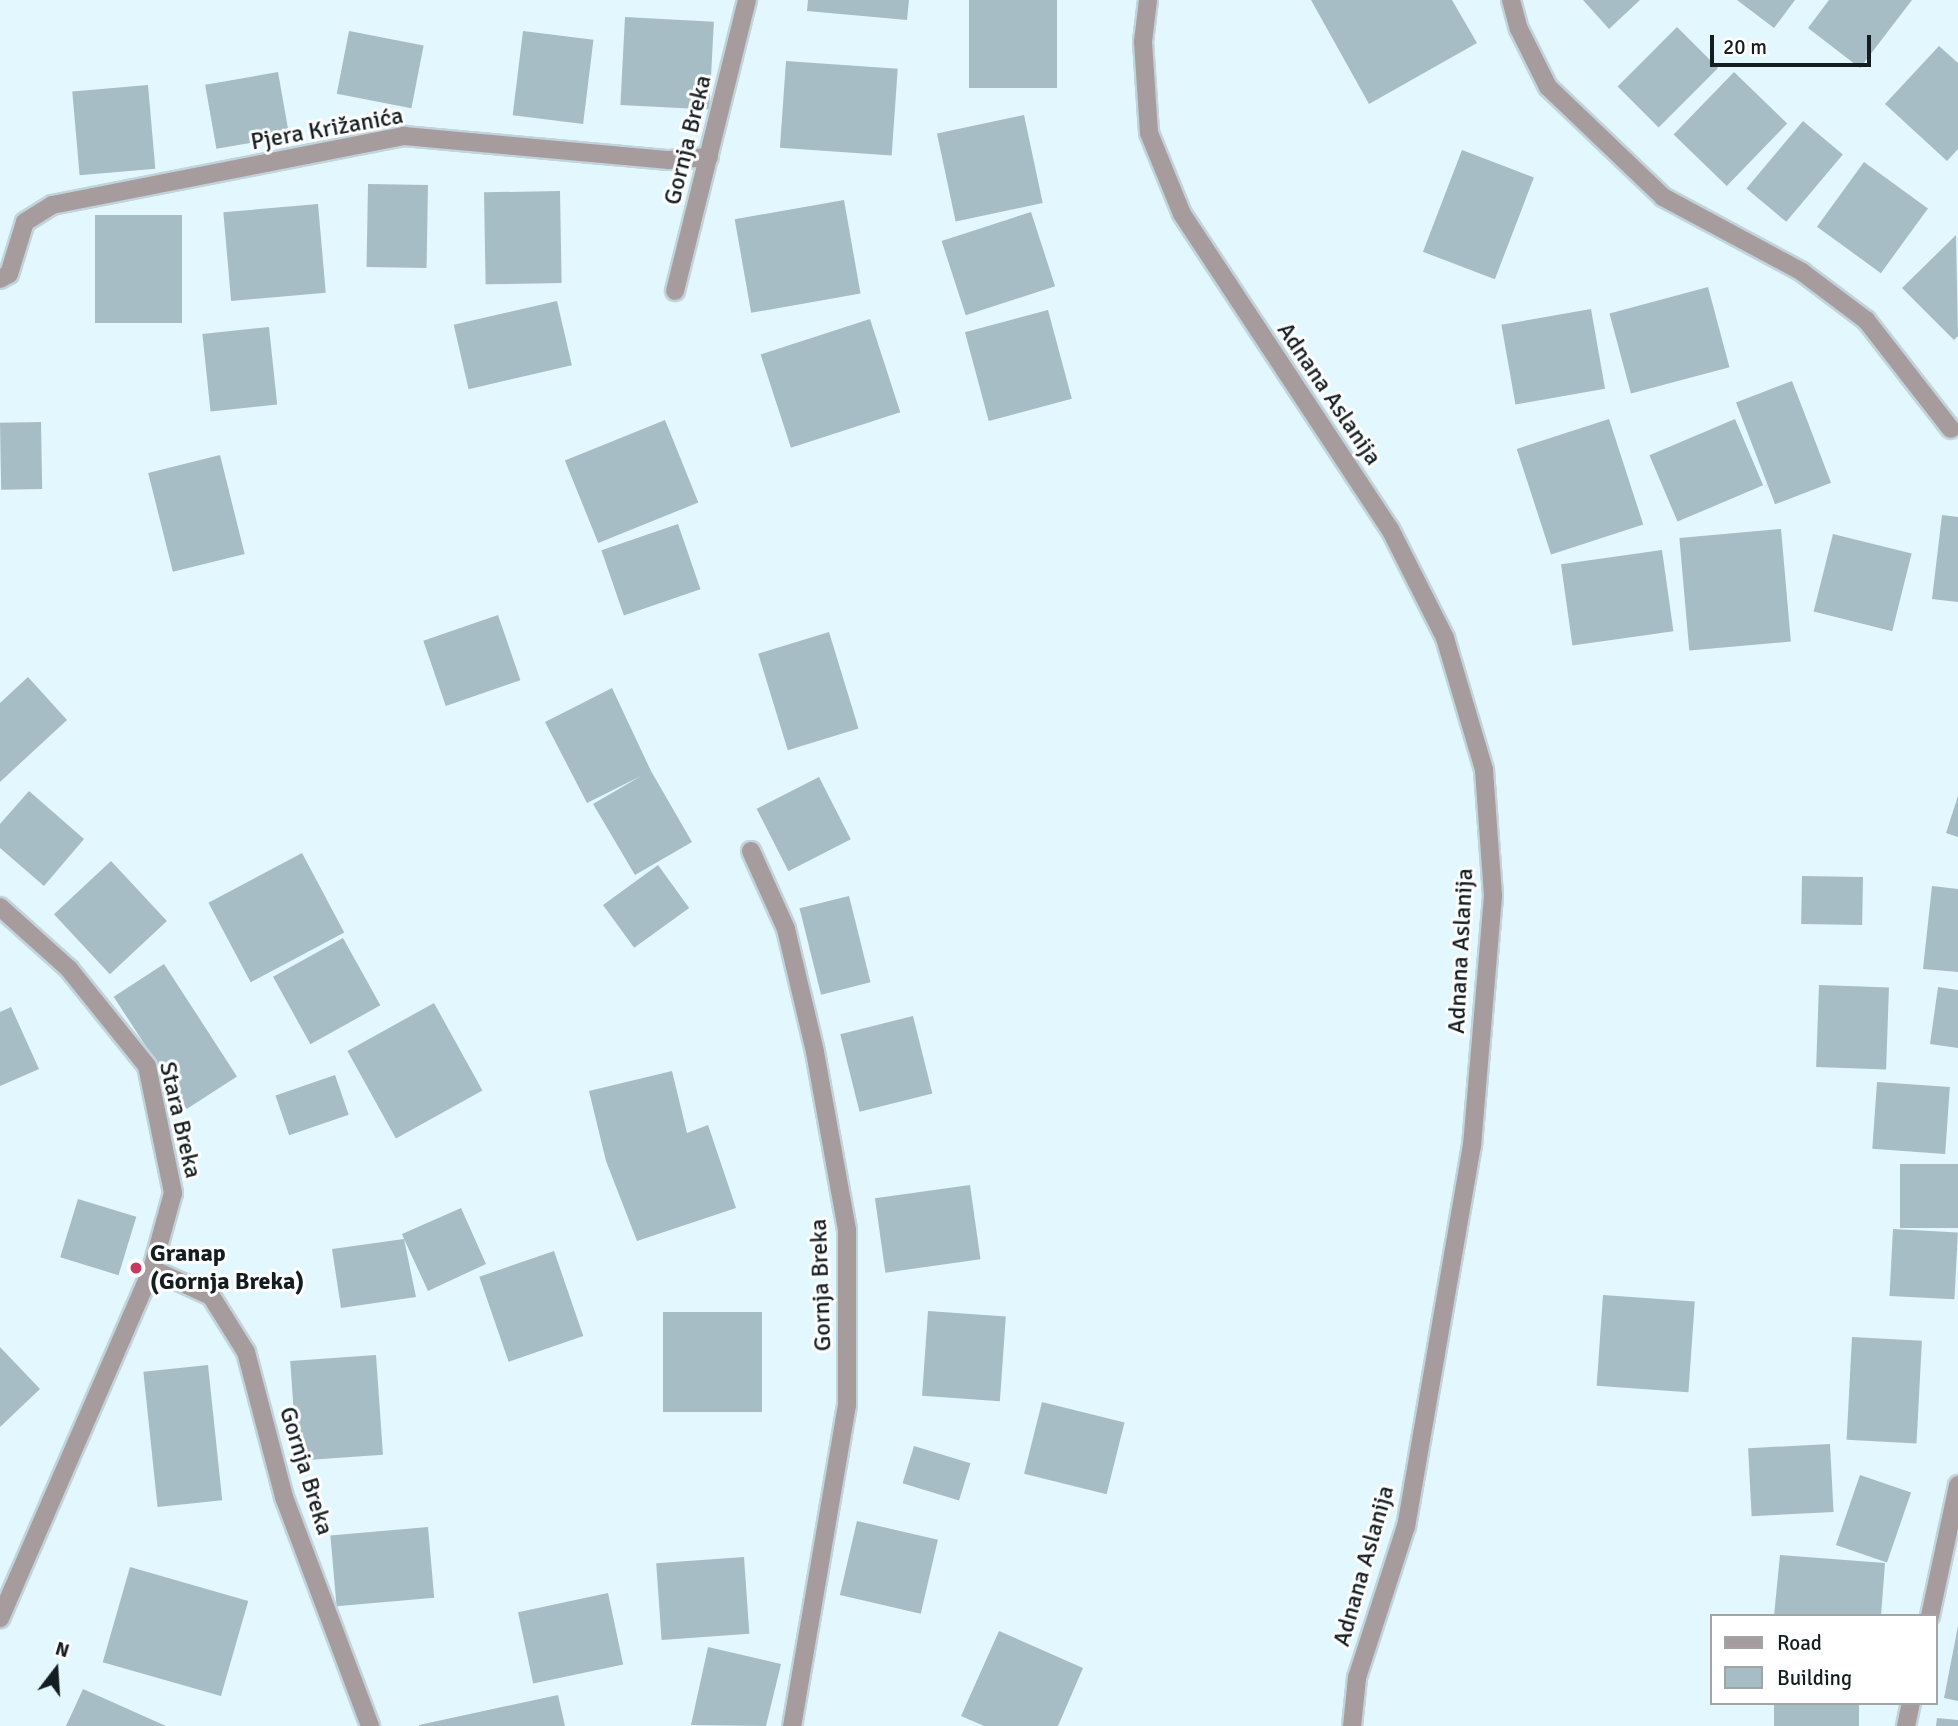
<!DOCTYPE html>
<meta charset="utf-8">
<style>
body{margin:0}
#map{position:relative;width:1958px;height:1726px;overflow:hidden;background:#e3f7ff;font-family:Signika,sans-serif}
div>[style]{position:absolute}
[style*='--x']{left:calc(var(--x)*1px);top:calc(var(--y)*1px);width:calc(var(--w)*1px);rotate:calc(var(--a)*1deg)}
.building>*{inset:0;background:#a6bdc6;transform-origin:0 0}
.roads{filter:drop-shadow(2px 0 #c2d4db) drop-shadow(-2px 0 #c2d4db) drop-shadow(0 2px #c2d4db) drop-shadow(0 -2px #c2d4db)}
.street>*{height:18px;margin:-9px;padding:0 9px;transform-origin:9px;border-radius:9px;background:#a79c9d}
.dots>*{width:19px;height:19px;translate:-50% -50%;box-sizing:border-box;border:4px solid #fff;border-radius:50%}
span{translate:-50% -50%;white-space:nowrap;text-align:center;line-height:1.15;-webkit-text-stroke:6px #fff;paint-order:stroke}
.street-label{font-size:24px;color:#141d20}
.poi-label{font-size:24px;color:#141d20;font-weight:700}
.left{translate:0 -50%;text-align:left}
.legend{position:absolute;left:1710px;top:1614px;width:228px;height:91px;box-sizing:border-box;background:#fff;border:2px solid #a1a5a6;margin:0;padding:9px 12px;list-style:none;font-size:21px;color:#141d20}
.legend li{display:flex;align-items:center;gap:14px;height:35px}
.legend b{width:35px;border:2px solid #a1a5a6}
.north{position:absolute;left:21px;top:1635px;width:70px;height:70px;-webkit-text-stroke:5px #fff;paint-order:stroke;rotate:17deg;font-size:19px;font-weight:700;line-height:28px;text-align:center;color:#141d20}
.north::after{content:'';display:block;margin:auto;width:24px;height:32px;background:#141d20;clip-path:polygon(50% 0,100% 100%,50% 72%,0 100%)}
.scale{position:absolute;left:1710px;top:35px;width:161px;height:32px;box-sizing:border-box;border:4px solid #141d20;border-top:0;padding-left:9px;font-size:21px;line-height:24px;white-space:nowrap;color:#141d20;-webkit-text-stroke:5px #fff;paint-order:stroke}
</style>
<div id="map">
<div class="building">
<div style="clip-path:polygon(808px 0,909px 0,907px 20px,807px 11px)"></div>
<div style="left:969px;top:0;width:88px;height:88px"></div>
<div style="clip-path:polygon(1311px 0,1452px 0,1477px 43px,1369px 104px)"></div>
<div style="clip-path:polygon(1583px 0,1640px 0,1609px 29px)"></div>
<div style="clip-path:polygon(1737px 0,1795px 0,1774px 28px)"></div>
<div style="clip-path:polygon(1829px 0,1912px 0,1860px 68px,1808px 28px)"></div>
<div style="left:625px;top:17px;width:89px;height:88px;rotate:3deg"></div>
<div style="left:1677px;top:27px;width:58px;height:84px;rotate:45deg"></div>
<div style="left:349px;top:31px;width:76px;height:64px;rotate:11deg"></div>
<div style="left:523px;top:31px;width:71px;height:85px;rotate:7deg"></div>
<div style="clip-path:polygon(1939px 46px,1958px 63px,1958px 149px,1947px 161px,1885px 104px)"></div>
<div style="left:786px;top:61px;width:112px;height:87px;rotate:4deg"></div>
<div style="left:278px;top:72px;width:65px;height:74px;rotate:80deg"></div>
<div style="left:1734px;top:72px;width:74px;height:87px;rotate:44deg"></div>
<div style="left:148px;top:85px;width:84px;height:76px;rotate:85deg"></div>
<div style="left:1024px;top:115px;width:90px;height:89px;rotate:78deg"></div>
<div style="left:1803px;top:121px;width:52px;height:88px;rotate:40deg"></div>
<div style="left:1462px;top:150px;width:77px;height:109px;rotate:21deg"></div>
<div style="left:1864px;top:162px;width:79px;height:80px;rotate:36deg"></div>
<div style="left:368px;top:184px;width:60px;height:83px;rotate:1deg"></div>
<div style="left:560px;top:191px;width:92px;height:76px;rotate:89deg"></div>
<div style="left:844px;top:200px;width:95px;height:111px;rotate:80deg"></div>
<div style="left:318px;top:204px;width:89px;height:95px;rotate:85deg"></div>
<div style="left:1031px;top:212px;width:78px;height:94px;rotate:72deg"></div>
<div style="left:95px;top:215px;width:87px;height:108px"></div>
<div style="clip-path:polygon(1956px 235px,1958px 336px,1954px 340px,1902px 288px)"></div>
<div style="left:1708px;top:287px;width:83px;height:102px;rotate:75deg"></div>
<div style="left:557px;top:301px;width:66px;height:106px;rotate:77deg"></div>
<div style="left:1591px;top:309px;width:81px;height:91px;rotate:80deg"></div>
<div style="left:1048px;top:310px;width:92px;height:86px;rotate:75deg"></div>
<div style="left:870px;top:319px;width:98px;height:115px;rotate:72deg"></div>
<div style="left:269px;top:327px;width:78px;height:67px;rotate:84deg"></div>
<div style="left:1792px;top:381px;width:109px;height:60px;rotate:69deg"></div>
<div style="left:1609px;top:419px;width:111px;height:97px;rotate:72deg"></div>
<div style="left:1735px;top:419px;width:72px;height:93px;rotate:67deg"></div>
<div style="left:665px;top:420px;width:89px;height:108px;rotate:68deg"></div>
<div style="left:41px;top:422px;width:67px;height:41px;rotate:89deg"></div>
<div style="left:220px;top:455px;width:102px;height:74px;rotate:76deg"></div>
<div style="clip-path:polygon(1942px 515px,1958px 517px,1958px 602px,1932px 599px)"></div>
<div style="left:678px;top:524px;width:69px;height:81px;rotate:71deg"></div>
<div style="left:1781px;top:529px;width:113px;height:102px;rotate:85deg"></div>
<div style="left:1833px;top:534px;width:81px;height:80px;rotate:14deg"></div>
<div style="left:1662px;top:550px;width:82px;height:102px;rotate:82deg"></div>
<div style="left:498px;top:615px;width:69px;height:79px;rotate:71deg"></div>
<div style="left:829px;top:632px;width:101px;height:74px;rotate:73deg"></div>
<div style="clip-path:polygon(28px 677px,67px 720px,0 782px,0 703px)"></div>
<div style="clip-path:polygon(612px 688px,651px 771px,692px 842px,635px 875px,593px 804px,641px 776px,587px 803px,545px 722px)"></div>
<div style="left:819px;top:777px;width:70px;height:70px;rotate:63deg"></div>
<div style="clip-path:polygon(29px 791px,84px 839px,44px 886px,0 848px,0 824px)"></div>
<div style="clip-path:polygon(1958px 796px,1958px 837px,1946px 833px)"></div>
<div style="left:302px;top:853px;width:90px;height:106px;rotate:62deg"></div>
<div style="left:111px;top:861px;width:82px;height:78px;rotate:47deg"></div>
<div style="left:658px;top:865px;width:53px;height:68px;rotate:54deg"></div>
<div style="left:1802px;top:876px;width:61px;height:48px;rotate:1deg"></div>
<div style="clip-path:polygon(1932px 886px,1958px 889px,1958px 972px,1923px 969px)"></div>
<div style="left:849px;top:896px;width:89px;height:51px;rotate:76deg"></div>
<div style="left:343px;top:938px;width:77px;height:80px;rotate:61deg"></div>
<div style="left:164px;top:964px;width:134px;height:60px;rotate:57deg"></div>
<div style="left:1819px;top:985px;width:70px;height:82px;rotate:2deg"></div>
<div style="clip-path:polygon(1938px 987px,1958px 990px,1958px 1048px,1930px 1044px)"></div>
<div style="left:434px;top:1003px;width:100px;height:99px;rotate:61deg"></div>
<div style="clip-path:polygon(11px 1007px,39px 1069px,0 1086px,0 1012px)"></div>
<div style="left:913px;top:1016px;width:80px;height:75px;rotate:76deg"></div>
<div style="clip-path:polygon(672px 1071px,687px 1133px,708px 1125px,736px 1208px,637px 1241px,606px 1161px,589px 1091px)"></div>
<div style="left:335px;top:1075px;width:42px;height:63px;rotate:71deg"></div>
<div style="left:1877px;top:1082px;width:73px;height:67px;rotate:4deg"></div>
<div style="left:1958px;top:1164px;width:64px;height:58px;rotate:90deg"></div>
<div style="left:970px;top:1185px;width:75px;height:96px;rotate:82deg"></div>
<div style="left:78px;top:1199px;width:61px;height:61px;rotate:17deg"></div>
<div style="clip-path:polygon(461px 1208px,486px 1264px,428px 1291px,404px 1239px,416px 1297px,341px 1308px,332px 1249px,404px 1239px,402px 1234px)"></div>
<div style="left:1893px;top:1229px;width:65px;height:67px;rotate:3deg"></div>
<div style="left:554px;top:1251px;width:90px;height:79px;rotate:71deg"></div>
<div style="left:1603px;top:1295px;width:92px;height:91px;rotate:4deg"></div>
<div style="left:928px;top:1311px;width:78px;height:85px;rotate:4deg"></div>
<div style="left:663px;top:1312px;width:99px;height:100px"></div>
<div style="left:1852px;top:1337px;width:70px;height:103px;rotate:3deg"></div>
<div style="clip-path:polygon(0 1347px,40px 1389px,0 1427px)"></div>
<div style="left:376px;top:1355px;width:100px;height:86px;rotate:86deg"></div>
<div style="left:208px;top:1365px;width:136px;height:65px;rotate:84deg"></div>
<div style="left:1042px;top:1402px;width:85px;height:74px;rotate:14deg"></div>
<div style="left:1830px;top:1444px;width:68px;height:82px;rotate:87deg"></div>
<div style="left:914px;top:1446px;width:59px;height:39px;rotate:17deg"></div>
<div style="left:1860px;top:1475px;width:54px;height:74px;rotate:19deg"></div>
<div style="left:857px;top:1521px;width:83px;height:76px;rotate:13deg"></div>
<div style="left:428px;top:1527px;width:71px;height:98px;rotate:85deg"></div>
<div style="clip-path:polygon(1780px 1555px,1885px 1563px,1881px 1616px,1774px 1616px)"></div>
<div style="left:744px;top:1557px;width:77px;height:88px;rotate:86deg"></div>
<div style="left:130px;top:1567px;width:123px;height:99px;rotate:16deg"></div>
<div style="left:608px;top:1593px;width:73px;height:92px;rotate:78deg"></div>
<div style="clip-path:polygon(1958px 1626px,1958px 1701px,1944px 1698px)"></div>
<div style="clip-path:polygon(999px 1631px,1083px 1668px,1058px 1726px,984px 1726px,961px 1716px)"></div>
<div style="clip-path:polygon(708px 1647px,781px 1664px,766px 1726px,691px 1725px)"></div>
<div style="clip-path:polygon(83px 1689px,166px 1726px,66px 1726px)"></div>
<div style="clip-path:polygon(558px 1695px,565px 1726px,419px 1726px,419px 1725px)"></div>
<div style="left:1774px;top:1703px;width:85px;height:23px"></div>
<div style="clip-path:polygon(1937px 1718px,1958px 1720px,1958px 1726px,1936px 1726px)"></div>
</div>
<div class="roads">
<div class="street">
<div style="--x:1148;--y:0;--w:42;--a:96.8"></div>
<div style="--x:1143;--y:42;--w:91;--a:86.2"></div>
<div style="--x:1149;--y:133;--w:87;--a:67.8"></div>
<div style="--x:1182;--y:214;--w:377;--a:56.6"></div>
<div style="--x:1390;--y:529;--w:122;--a:63.2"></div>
<div style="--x:1445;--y:638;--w:138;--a:73.5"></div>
<div style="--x:1484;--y:770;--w:126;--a:85.9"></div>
<div style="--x:1493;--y:896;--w:250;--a:94.8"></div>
<div style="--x:1472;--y:1145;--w:387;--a:99.8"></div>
<div style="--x:1406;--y:1526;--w:160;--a:107.9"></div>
<div style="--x:1357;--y:1678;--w:48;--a:95.9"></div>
<div style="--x:1511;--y:0;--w:30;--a:75"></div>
<div style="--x:1519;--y:29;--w:65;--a:63.4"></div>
<div style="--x:1548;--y:87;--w:159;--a:43.7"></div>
<div style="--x:1663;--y:197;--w:158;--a:28.3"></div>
<div style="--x:1802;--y:272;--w:80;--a:36.9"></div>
<div style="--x:1866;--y:320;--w:138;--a:52.1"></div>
<div style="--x:0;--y:279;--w:10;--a:-29"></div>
<div style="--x:9;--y:274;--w:54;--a:-72.9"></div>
<div style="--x:25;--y:222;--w:32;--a:-32"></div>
<div style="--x:52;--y:205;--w:359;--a:-11.1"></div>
<div style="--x:404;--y:136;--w:266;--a:5.2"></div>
<div style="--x:669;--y:160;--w:40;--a:-4.3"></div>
<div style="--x:675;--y:291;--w:300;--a:-76.1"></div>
<div style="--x:751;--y:851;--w:85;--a:65.8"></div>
<div style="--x:786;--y:929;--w:126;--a:76.7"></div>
<div style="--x:815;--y:1052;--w:181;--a:79.8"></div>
<div style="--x:847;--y:1230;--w:175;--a:90"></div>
<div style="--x:847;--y:1405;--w:326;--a:99.7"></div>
<div style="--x:0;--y:907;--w:93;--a:41.9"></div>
<div style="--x:69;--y:969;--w:124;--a:51.2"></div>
<div style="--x:147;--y:1066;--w:130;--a:78.4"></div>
<div style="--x:173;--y:1193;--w:79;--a:105.4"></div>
<div style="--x:152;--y:1269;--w:381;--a:113.5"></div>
<div style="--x:152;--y:1269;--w:65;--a:24.6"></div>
<div style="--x:211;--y:1296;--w:66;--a:58"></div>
<div style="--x:246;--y:1352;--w:150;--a:75.3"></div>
<div style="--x:284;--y:1497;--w:245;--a:69.4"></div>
<div style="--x:1930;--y:1616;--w:134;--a:-77.9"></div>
<div style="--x:1906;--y:1726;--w:24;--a:-78"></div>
</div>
</div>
<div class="dots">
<div style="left:136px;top:1268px;background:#c73962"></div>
</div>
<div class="street-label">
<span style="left:327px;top:129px;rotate:-10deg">Pjera Križanića</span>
<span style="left:688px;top:140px;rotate:-76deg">Gornja Breka</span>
<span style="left:1329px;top:394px;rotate:56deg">Adnana Aslanija</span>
<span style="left:1461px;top:951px;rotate:-87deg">Adnana Aslanija</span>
<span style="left:180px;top:1120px;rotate:77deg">Stara Breka</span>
<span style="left:821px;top:1285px;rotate:-92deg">Gornja Breka</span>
<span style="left:306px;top:1471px;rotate:73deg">Gornja Breka</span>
<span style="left:1364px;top:1566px;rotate:-74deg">Adnana Aslanija</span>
</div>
<div class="poi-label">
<span class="left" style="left:150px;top:1268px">Granap<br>(Gornja Breka)</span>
</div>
<ul class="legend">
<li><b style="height:9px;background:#a79c9d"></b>Road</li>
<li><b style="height:19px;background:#a6bdc6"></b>Building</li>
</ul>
<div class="north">N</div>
<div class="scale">20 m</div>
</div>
